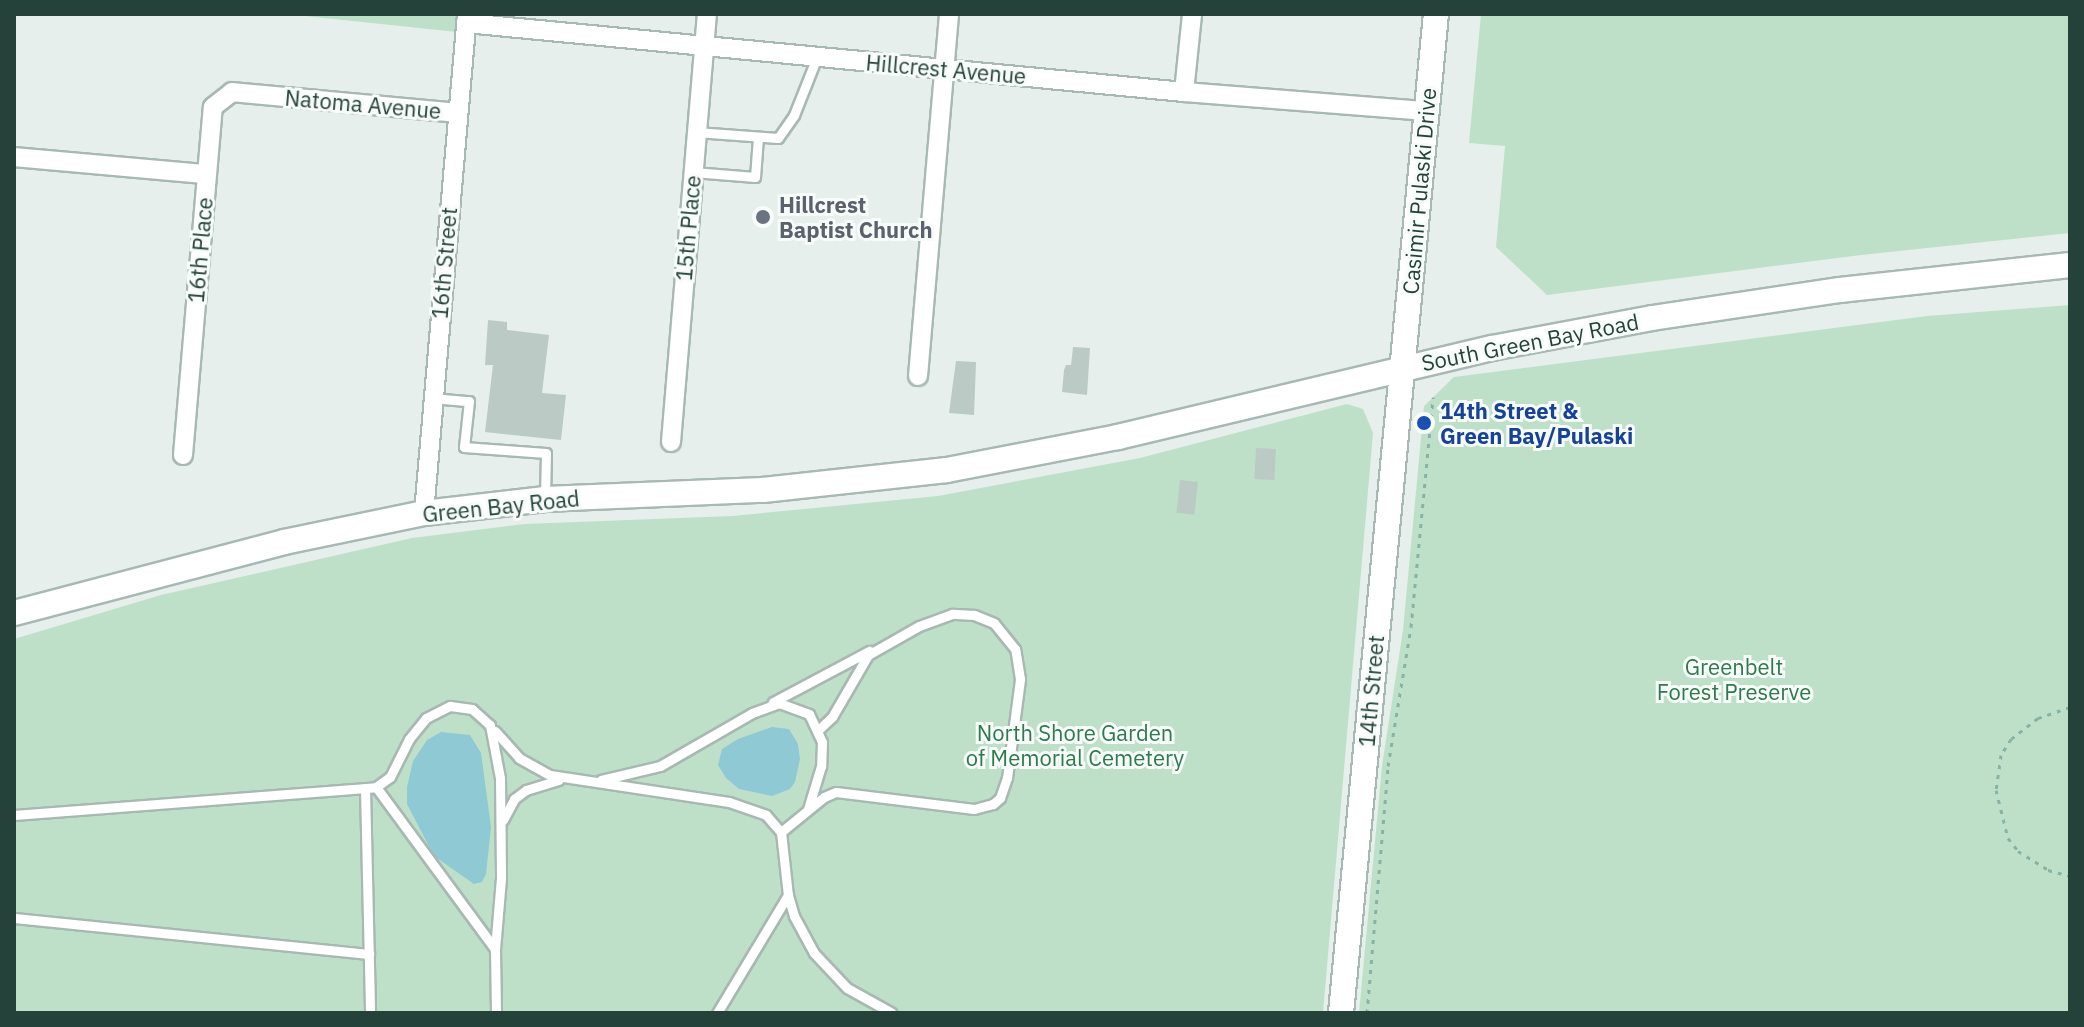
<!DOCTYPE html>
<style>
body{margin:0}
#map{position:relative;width:2084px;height:1027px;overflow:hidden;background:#e6efeb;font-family:"IBM Plex Sans",sans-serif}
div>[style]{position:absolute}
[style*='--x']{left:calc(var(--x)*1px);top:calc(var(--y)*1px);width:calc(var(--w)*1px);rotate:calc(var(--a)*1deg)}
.green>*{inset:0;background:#bfe0c8}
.water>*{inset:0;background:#8ec9d4}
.building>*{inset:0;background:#bbcac4;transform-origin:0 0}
.path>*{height:3px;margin-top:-1.5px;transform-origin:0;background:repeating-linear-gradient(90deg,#86b3a5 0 4px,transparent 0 10px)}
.roads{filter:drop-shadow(2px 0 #a8b8b2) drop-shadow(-2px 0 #a8b8b2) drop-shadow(0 2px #a8b8b2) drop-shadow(0 -2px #a8b8b2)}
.lane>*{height:9px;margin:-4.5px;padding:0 4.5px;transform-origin:4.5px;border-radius:4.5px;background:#fff}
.street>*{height:18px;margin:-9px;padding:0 9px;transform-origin:9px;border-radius:9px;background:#fff}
.secondary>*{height:24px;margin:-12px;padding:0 12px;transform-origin:12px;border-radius:12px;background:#fff}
.dots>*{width:22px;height:22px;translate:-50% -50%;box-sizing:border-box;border:4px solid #f7fbf9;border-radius:50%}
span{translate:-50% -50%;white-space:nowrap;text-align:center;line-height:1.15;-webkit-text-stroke:6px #f7fbf9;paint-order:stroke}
.street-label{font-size:22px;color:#24423a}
.worship-label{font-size:22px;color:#5b616d;font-weight:700}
.left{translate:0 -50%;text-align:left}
.transit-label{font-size:22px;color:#164399;font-weight:700}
.park-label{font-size:22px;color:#2d7a4b}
.frame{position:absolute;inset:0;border:16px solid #24423a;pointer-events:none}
</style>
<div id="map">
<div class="green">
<div style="clip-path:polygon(286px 14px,458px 14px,457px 32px)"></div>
<div style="clip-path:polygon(1481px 14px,2070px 14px,2070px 233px,1861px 255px,1547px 295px,1496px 247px,1505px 146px,1469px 143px)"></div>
<div style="clip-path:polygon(2070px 305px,2070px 1013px,1359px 1013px,1382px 766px,1403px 630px,1424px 406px,1454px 377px,1927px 316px)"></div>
<div style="clip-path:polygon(1347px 404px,1363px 409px,1373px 433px,1323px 1013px,14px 1013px,14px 639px,161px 595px,412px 538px,525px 524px,732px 516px,938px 496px,1140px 458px)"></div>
</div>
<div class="water">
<div style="clip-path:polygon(772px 727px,789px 729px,798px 744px,800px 759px,795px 782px,790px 789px,772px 796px,739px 789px,726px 778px,718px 765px,722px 749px,738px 739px)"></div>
<div style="clip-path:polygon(441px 732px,470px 735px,481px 753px,491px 827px,486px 874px,482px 882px,474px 884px,434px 856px,407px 804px,407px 787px,413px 761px,427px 740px)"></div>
</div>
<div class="building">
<div style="clip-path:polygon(488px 320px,507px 322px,507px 330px,549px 335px,542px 393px,566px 395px,561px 440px,485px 432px,493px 365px,485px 365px)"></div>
<div style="clip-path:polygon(1073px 347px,1090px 348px,1087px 395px,1062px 392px,1064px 370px,1066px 365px,1071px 365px)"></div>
<div style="clip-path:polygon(956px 361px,976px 362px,974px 415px,949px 413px)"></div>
<div style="left:1256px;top:448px;width:20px;height:31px;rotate:3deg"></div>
<div style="left:1180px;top:480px;width:18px;height:33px;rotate:6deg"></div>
</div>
<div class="path">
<div style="--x:2070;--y:707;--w:34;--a:161"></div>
<div style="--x:2038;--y:718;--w:34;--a:142"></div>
<div style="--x:2011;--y:739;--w:19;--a:122"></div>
<div style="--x:2001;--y:755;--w:35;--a:98"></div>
<div style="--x:1996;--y:790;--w:49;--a:76"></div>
<div style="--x:2008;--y:838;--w:16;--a:52"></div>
<div style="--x:2018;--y:851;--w:36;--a:32"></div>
<div style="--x:2048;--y:870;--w:23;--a:15"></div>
<div style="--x:1367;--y:1013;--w:248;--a:-85.1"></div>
<div style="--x:1388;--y:766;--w:141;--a:-80.6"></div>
<div style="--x:1411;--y:627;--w:231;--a:-84.5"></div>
</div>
<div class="roads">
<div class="lane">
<div style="--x:696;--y:132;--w:82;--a:4.2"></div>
<div style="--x:778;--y:138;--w:28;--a:-55"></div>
<div style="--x:794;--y:115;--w:62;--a:-68.4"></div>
<div style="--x:693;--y:172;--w:62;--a:4.6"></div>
<div style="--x:755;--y:177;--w:40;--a:-85.7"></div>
<div style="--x:431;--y:398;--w:38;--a:5"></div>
<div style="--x:469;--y:401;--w:46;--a:96.2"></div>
<div style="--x:464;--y:447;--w:82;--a:4.2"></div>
<div style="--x:546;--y:453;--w:43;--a:91.3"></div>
<div style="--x:773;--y:702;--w:109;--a:-28"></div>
<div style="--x:495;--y:731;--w:36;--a:48"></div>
<div style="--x:519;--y:758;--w:35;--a:29"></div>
<div style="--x:550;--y:775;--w:181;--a:8.6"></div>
<div style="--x:729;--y:802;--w:39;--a:19"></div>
<div style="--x:766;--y:815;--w:23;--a:49"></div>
<div style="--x:781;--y:832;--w:63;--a:83.7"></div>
<div style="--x:788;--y:895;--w:22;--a:74"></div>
<div style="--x:794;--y:916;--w:42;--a:61.6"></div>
<div style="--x:814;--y:953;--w:48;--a:46.7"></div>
<div style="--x:847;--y:988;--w:51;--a:29.1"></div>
<div style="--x:601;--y:780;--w:61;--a:-13.3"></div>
<div style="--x:660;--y:766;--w:106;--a:-29.9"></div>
<div style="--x:752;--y:713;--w:29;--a:-20"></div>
<div style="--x:779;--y:703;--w:32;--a:20"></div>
<div style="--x:809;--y:714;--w:31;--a:65"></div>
<div style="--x:822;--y:742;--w:24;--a:92"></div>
<div style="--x:821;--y:766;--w:45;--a:106.8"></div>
<div style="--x:376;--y:787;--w:201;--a:53.7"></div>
<div style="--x:365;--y:788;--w:225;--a:88.7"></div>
<div style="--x:14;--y:815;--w:363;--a:-4.4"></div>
<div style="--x:376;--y:787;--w:17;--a:-36"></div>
<div style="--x:390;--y:777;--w:42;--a:-63.4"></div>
<div style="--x:409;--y:739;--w:27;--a:-51"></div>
<div style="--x:426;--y:718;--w:27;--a:-27"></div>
<div style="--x:450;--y:706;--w:22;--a:8"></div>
<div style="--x:472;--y:709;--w:24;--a:42"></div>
<div style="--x:490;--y:725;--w:54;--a:79.3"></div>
<div style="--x:500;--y:778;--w:100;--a:89.4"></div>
<div style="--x:501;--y:878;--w:71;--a:94.8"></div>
<div style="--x:495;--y:949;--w:64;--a:89.1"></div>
<div style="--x:503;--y:820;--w:24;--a:-62"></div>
<div style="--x:514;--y:799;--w:15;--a:-37"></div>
<div style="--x:526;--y:790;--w:34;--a:-17"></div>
<div style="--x:781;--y:832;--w:55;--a:-39.1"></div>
<div style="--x:824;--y:797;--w:13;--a:-23"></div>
<div style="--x:836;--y:792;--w:139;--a:7"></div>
<div style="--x:974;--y:809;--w:20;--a:-15"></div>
<div style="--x:993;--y:804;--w:9;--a:-41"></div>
<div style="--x:1000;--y:798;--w:21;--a:-71"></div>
<div style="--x:1007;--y:778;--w:100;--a:-82.5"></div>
<div style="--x:1020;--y:679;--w:30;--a:-99"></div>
<div style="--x:1015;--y:649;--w:33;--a:-129"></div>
<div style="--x:994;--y:623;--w:22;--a:-158"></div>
<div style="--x:974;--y:615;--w:22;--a:-177"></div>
<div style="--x:952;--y:614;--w:35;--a:160"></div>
<div style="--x:919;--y:626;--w:59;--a:150.4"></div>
<div style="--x:868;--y:655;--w:72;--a:120.1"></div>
<div style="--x:832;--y:717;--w:19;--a:137"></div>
<div style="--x:14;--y:918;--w:357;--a:5.8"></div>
<div style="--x:717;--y:1013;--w:138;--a:-59"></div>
</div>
<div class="street">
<div style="--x:466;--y:23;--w:721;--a:5.49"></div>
<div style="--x:1184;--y:92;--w:244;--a:4.5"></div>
<div style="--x:1184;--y:92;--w:78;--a:-84.1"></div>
<div style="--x:14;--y:157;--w:193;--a:5.1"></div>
<div style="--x:918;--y:376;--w:363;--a:-85.1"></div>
<div style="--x:671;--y:442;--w:430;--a:-85.2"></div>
<div style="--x:183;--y:455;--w:349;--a:-85.1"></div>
<div style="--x:213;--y:107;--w:24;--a:-38"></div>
<div style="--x:232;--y:92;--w:227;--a:5.3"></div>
<div style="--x:424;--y:513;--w:501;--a:-85.07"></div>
</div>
<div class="secondary">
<div style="--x:14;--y:613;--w:279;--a:-14.7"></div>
<div style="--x:284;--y:542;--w:143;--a:-11.7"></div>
<div style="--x:424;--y:513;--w:122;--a:-6.6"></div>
<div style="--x:545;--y:499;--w:218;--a:-2.4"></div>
<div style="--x:763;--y:490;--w:185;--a:-6.2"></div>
<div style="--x:947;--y:470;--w:174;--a:-10.9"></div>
<div style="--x:1118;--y:437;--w:384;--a:-13.4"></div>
<div style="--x:1492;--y:348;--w:163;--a:-10.6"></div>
<div style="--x:1652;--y:318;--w:190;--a:-8.5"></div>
<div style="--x:1840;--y:290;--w:231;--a:-6.2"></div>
<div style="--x:1341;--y:1013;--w:1004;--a:-84.57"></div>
</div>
</div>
<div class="dots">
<div style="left:763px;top:217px;background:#6b7280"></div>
<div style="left:1424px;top:423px;background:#1a4fb4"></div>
</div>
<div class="street-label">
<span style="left:946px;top:69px;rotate:5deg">Hillcrest Avenue</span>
<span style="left:363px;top:104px;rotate:5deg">Natoma Avenue</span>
<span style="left:1419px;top:191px;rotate:-85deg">Casimir Pulaski Drive</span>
<span style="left:688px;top:228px;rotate:-85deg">15th Place</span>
<span style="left:200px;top:250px;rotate:-85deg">16th Place</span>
<span style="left:444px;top:263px;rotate:-85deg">16th Street</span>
<span style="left:1530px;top:342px;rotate:-11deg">South Green Bay Road</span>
<span style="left:501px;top:506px;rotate:-6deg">Green Bay Road</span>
<span style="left:1371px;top:691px;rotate:-85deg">14th Street</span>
</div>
<div class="worship-label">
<span class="left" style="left:779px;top:217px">Hillcrest<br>Baptist Church</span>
</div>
<div class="transit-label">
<span class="left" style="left:1440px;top:423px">14th Street &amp;<br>Green Bay/Pulaski</span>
</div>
<div class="park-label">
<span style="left:1734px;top:679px">Greenbelt<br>Forest Preserve</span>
<span style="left:1075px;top:745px">North Shore Garden<br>of Memorial Cemetery</span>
</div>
<div class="frame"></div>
</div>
